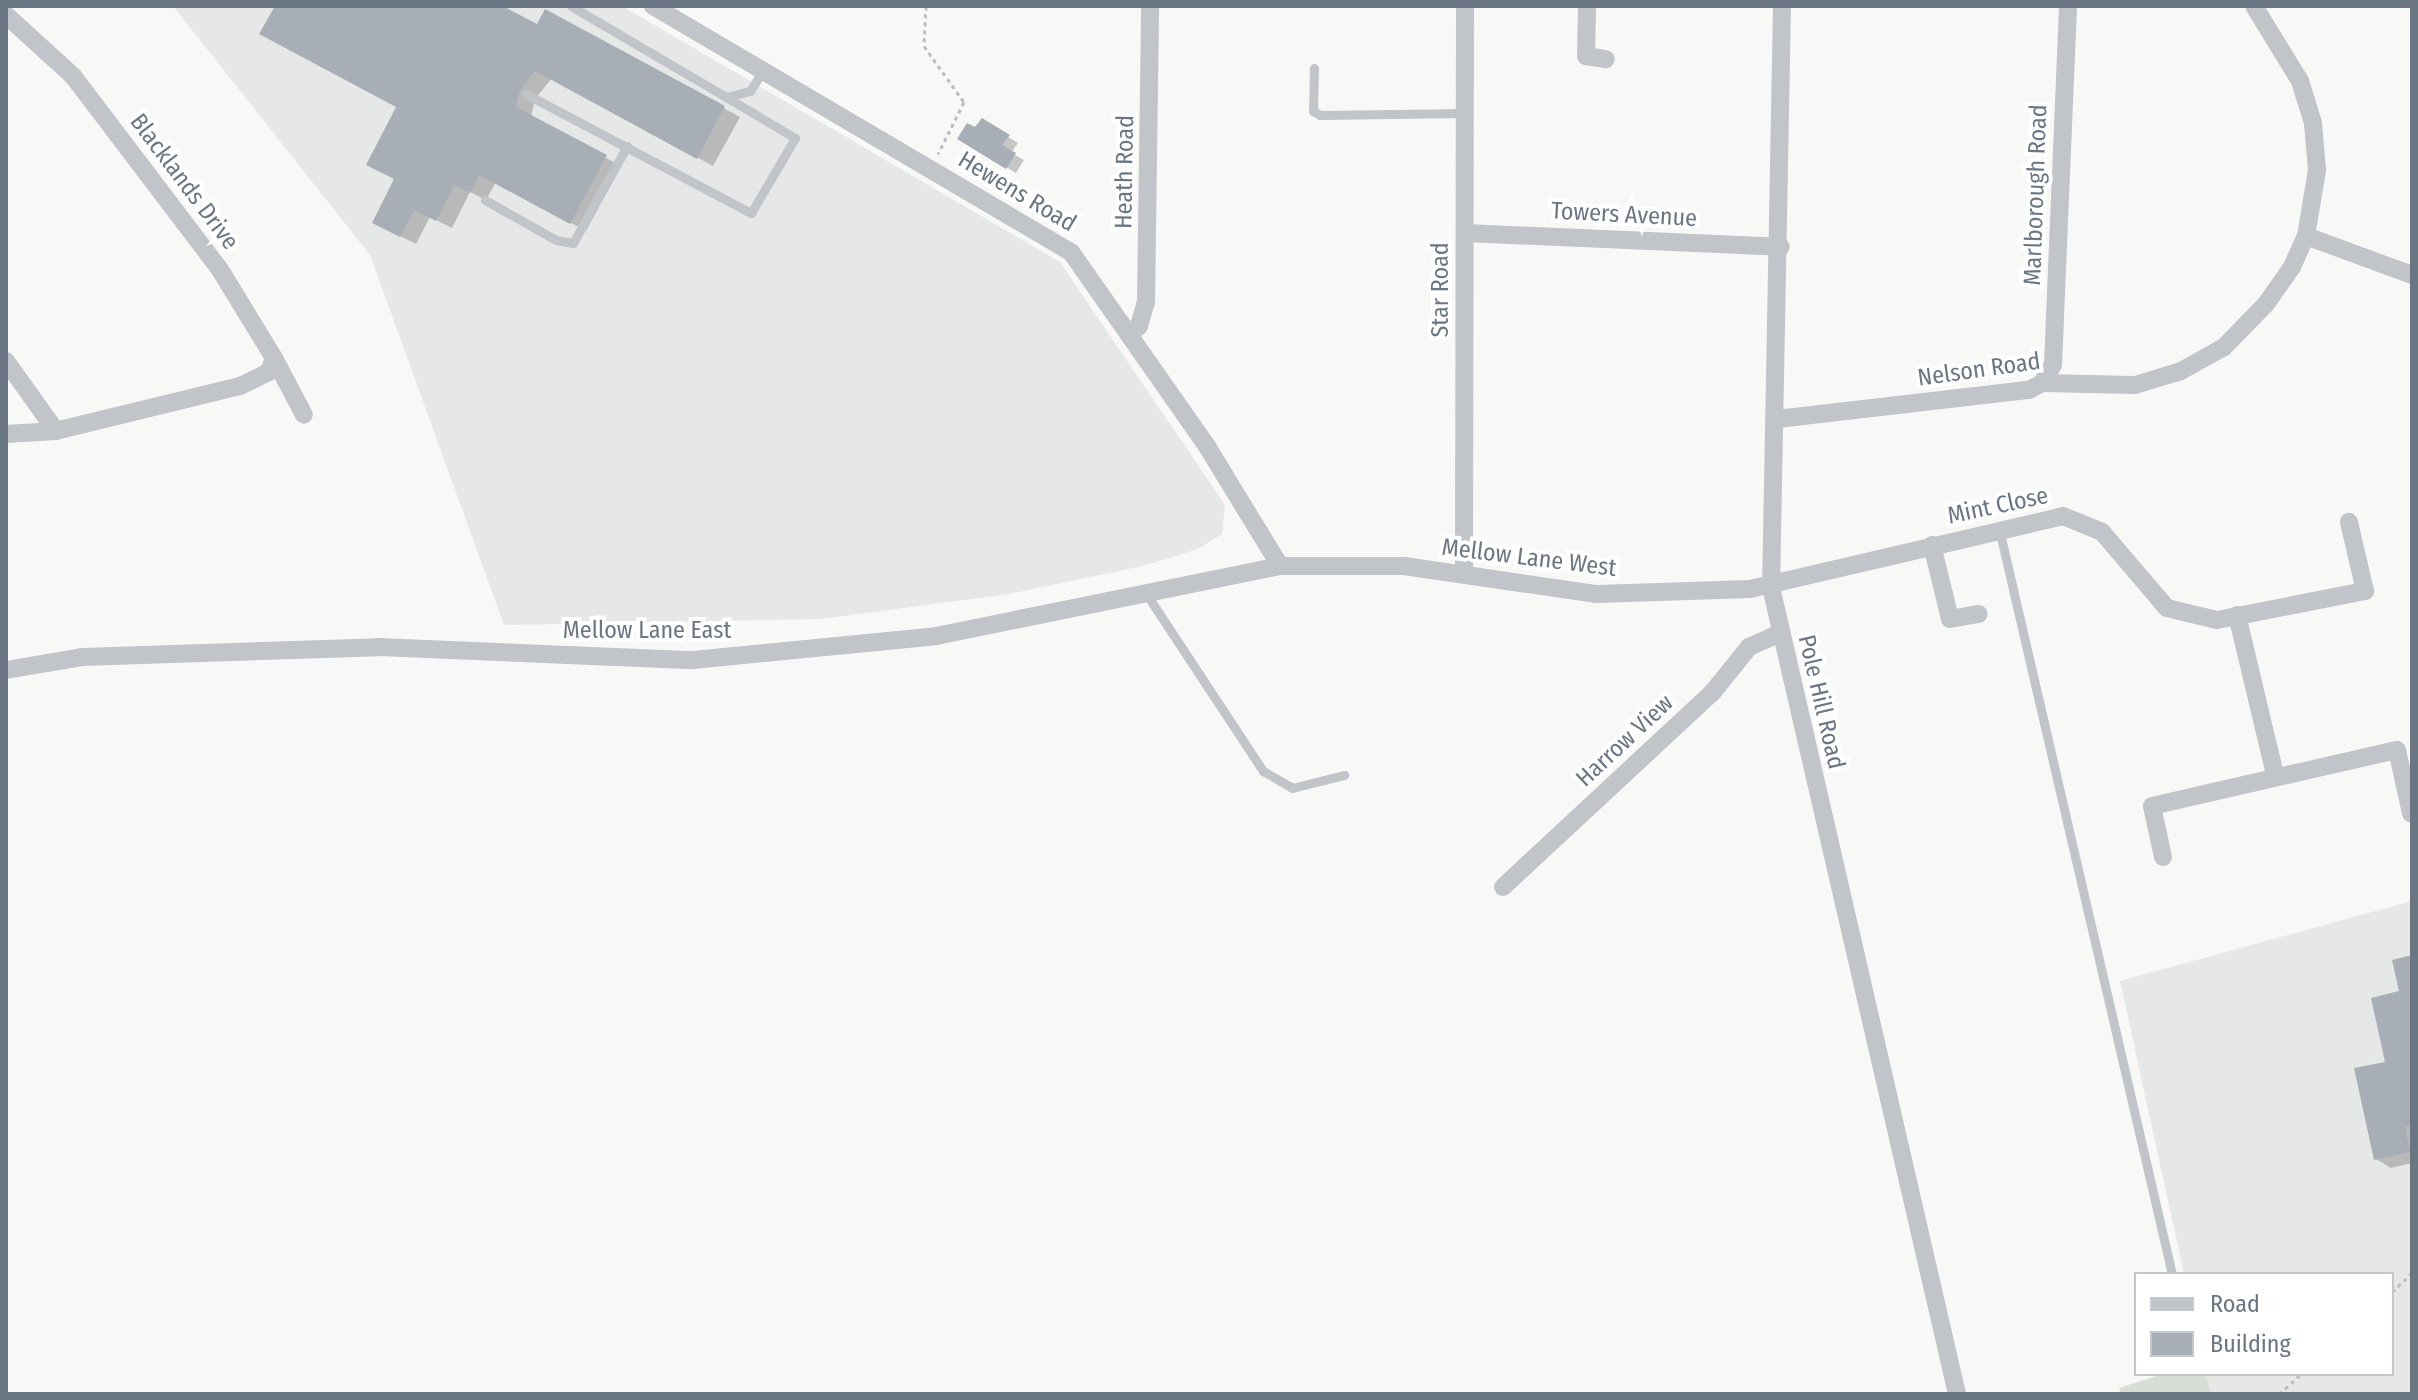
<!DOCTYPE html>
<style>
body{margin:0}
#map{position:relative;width:2418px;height:1400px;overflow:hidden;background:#f8f9f7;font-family:"Fira Sans Condensed",sans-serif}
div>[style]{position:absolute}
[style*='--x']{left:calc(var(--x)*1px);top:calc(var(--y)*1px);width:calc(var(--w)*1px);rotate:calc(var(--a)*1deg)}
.built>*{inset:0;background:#e6e8e7}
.green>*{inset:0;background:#d8ddd6}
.shadow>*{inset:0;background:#0003}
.building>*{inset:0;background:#a8aeb5}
.path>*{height:3px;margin-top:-1.5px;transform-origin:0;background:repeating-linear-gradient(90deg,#bbbdc0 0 4px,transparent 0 8px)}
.lane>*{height:9px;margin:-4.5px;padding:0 4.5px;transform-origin:4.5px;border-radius:4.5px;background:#c1c4c8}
.street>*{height:18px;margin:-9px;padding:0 9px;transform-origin:9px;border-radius:9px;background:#c1c4c8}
span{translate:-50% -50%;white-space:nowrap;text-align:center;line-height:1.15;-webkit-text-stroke:8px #fff;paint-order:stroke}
.street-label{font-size:24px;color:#6b7684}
.frame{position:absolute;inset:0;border:8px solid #6b7684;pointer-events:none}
.legend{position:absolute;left:2134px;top:1272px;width:260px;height:104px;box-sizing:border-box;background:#fff;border:2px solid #c4c8ce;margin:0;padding:10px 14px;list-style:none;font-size:24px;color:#6b7684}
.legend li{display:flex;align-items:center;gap:16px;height:40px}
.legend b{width:40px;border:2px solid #c4c8ce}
</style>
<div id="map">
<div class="built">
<div style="clip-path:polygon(173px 6px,622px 6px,1060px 262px,1225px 505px,1222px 534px,1198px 549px,1143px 566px,1009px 594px,821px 619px,504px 625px,370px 255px)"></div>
<div style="clip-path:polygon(2412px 901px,2412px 1394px,2211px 1394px,2206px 1374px,2392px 1374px,2392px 1274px,2184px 1274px,2120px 981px)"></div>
</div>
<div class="green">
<div style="clip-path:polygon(2163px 1374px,2206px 1374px,2211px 1394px,2121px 1394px,2119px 1388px)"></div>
</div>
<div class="shadow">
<div style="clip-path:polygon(277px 6px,499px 6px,538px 27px,546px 11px,740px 117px,713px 166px,552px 78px,535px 99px,531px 117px,621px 166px,586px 231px,496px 182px,486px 200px,470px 192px,452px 228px,430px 217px,416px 244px,390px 231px,398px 106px)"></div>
<div style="clip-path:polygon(982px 121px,1018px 143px,1011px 153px,1024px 160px,1016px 173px,960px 138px)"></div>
<div style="clip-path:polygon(2412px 957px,2412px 1163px,2391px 1168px,2376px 1159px,2388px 1063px)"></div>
</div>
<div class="building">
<div style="clip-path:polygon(275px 6px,503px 6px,537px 24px,545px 9px,725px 106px,697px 159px,535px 71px,520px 90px,516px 107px,607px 155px,570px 224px,479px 175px,470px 193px,454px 185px,436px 221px,414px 210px,400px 237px,372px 223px,394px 179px,366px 165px,396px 107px,259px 34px)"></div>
<div style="clip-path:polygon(982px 118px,1010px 135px,1002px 145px,1016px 153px,1006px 169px,957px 139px,967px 123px,975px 127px)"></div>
<div style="clip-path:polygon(2412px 955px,2412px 1125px,2405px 1127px,2410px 1152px,2374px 1160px,2354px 1068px,2385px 1062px,2371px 998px,2399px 991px,2392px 960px)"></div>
</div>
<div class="path">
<div style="--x:926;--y:6;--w:40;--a:92.9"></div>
<div style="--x:924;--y:46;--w:69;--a:54.5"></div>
<div style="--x:964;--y:102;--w:58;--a:116.6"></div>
<div style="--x:2392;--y:1292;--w:28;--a:-44"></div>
<div style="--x:2279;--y:1394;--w:30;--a:-42"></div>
</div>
<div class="lane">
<div style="--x:571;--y:6;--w:180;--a:30.4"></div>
<div style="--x:726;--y:97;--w:25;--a:-14"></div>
<div style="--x:750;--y:91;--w:25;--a:-58"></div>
<div style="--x:1314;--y:68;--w:43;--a:91.3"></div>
<div style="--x:1313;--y:111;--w:8;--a:30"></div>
<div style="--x:1320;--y:115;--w:145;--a:-0.8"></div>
<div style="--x:526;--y:94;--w:255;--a:27.9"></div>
<div style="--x:751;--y:213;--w:87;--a:-59.6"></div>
<div style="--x:795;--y:138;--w:80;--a:-149.3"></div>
<div style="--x:485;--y:200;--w:81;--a:29.4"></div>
<div style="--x:556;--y:240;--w:17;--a:10"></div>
<div style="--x:573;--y:243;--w:111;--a:-60.9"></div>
<div style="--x:1999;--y:529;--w:765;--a:76.93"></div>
<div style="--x:1147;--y:595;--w:211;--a:56.6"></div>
<div style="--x:1263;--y:771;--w:34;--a:30"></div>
<div style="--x:1292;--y:788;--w:54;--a:-14"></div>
</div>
<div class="street">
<div style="--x:653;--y:6;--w:485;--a:30.5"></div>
<div style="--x:1071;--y:252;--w:239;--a:55"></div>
<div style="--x:1208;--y:448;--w:138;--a:58.6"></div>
<div style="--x:1587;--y:6;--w:50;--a:91.1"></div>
<div style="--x:1586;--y:56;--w:20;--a:9"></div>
<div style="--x:1782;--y:6;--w:581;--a:91.08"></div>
<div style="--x:1771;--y:587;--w:828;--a:77.02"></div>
<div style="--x:6;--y:15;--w:91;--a:42.3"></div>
<div style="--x:73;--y:76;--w:241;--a:52.8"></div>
<div style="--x:219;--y:268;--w:105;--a:58.6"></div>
<div style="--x:274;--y:358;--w:15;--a:110"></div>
<div style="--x:269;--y:372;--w:32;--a:154"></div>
<div style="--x:240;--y:386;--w:189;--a:166.3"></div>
<div style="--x:56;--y:431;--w:50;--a:176.6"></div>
<div style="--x:1465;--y:233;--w:316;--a:2.5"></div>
<div style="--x:2306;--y:236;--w:113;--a:20.2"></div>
<div style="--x:1130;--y:334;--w:12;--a:-42"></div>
<div style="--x:1139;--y:326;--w:25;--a:-74"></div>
<div style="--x:1146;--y:302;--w:296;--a:-89.2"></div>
<div style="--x:274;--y:358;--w:64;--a:62.2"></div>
<div style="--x:6;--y:361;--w:86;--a:54.5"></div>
<div style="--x:2042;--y:383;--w:21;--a:-59"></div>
<div style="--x:2053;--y:365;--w:359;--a:-87.6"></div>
<div style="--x:1777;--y:419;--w:254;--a:-6.6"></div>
<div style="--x:2029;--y:390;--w:15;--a:-28"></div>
<div style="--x:2042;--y:383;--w:93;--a:1.2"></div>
<div style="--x:2135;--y:385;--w:48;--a:-16.9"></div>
<div style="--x:2181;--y:371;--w:49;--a:-29.2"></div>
<div style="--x:2224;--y:347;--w:60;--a:-45.7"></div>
<div style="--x:2266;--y:304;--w:45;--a:-54.9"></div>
<div style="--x:2292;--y:267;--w:34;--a:-66"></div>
<div style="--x:2306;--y:236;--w:67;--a:-80.5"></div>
<div style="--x:2317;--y:170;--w:47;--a:-94.9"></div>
<div style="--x:2313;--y:123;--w:44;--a:-107.2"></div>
<div style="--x:2300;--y:81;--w:88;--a:-121.5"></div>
<div style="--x:1932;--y:545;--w:76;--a:76.3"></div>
<div style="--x:1950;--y:619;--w:29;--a:-10"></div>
<div style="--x:1464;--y:574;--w:568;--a:-89.9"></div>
<div style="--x:2237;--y:615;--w:164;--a:76.6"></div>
<div style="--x:6;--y:670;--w:77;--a:-9.7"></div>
<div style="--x:82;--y:657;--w:297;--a:-1.9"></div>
<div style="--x:379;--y:647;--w:314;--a:2.4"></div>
<div style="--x:693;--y:660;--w:244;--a:-5.6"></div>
<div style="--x:936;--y:636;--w:351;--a:-11.5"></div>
<div style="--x:1280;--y:566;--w:124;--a:0"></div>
<div style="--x:1404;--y:566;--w:195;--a:8.3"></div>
<div style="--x:1597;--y:594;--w:153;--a:-1.9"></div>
<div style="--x:1750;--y:589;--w:321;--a:-13.1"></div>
<div style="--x:2063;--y:516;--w:42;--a:22.3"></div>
<div style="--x:2102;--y:532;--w:100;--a:49.5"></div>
<div style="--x:2167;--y:608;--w:51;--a:13.5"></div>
<div style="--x:2217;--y:620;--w:151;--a:-11.1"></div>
<div style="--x:2365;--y:591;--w:71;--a:-103.1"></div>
<div style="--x:2163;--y:857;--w:52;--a:-102.2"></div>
<div style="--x:2152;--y:806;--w:251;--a:-12.9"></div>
<div style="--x:2397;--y:750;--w:65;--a:77.5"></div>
<div style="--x:1503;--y:887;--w:285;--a:-42.9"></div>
<div style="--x:1712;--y:693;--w:59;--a:-51.2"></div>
<div style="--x:1749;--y:647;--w:34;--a:-24"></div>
</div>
<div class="street-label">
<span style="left:1125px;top:172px;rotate:-89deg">Heath Road</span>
<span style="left:184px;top:182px;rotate:53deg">Blacklands Drive</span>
<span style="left:1017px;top:192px;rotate:31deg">Hewens Road</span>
<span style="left:2036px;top:195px;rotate:-88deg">Marlborough Road</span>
<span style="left:1624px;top:215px;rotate:3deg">Towers Avenue</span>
<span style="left:1441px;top:290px;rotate:-90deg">Star Road</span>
<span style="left:1979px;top:370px;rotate:-8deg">Nelson Road</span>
<span style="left:1998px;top:506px;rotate:-12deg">Mint Close</span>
<span style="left:1529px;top:558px;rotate:7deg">Mellow Lane West</span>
<span style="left:647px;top:631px">Mellow Lane East</span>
<span style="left:1821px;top:702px;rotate:77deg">Pole Hill Road</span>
<span style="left:1625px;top:741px;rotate:-43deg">Harrow View</span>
</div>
<div class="frame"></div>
<ul class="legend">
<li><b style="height:10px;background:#c1c4c8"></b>Road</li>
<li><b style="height:22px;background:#a8aeb5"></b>Building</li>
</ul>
</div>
